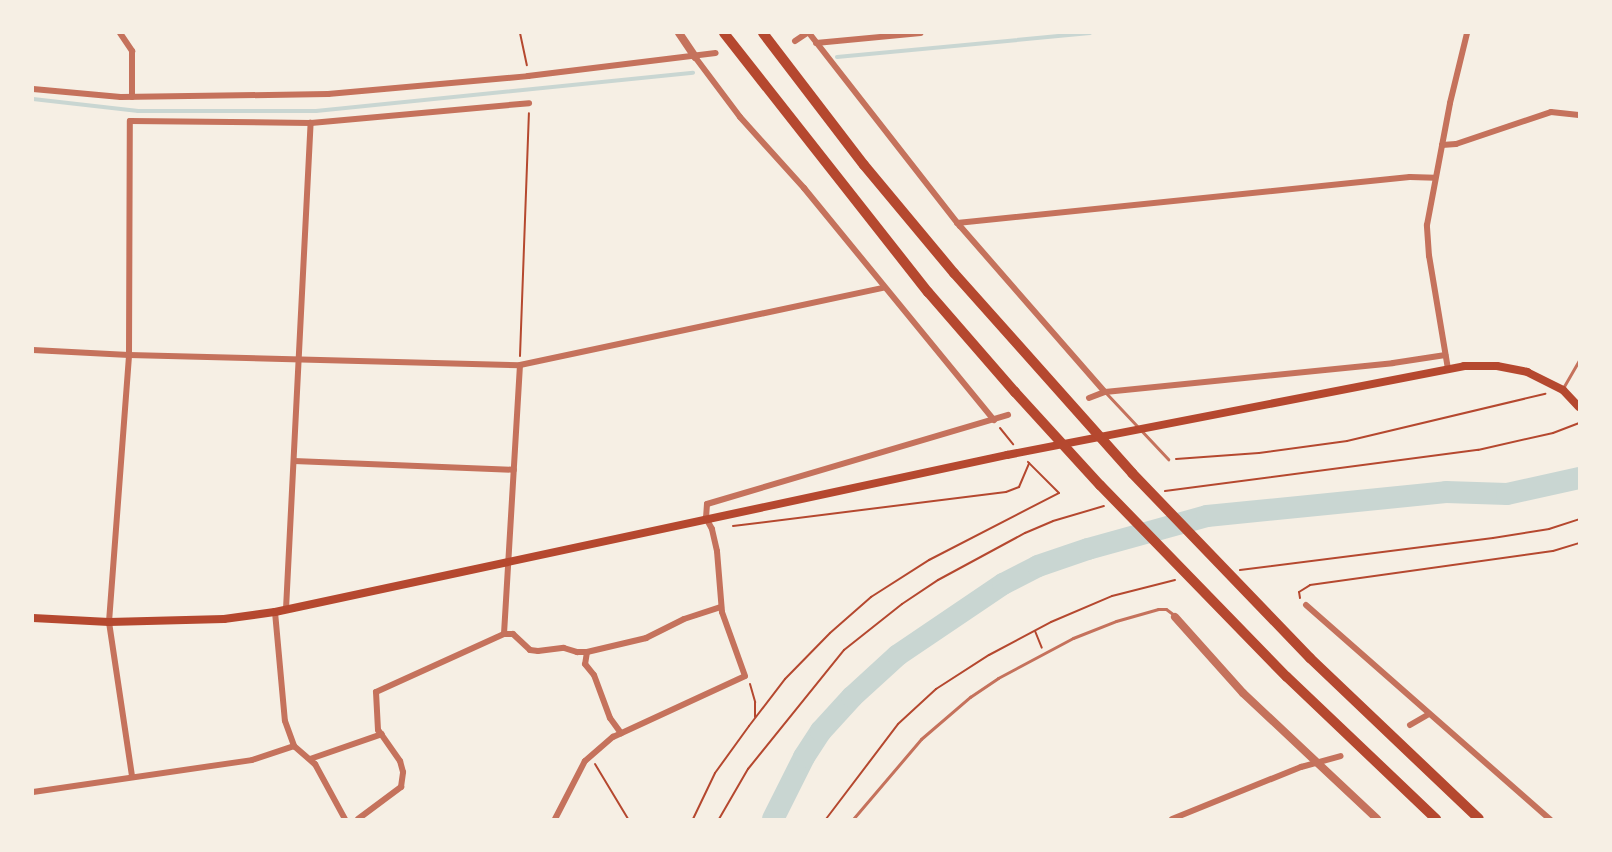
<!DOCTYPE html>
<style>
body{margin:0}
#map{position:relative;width:1612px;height:852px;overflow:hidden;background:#f6efe4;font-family:"DM Sans",sans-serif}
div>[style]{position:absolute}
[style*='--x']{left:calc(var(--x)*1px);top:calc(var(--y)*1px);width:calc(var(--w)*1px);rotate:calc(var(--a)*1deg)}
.stream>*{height:4px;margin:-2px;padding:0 2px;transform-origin:2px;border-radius:2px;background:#c9d6d2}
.river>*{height:22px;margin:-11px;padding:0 11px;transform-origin:11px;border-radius:11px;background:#c9d6d2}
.path>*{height:2px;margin:-1px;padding:0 1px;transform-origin:1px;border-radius:1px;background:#b5482f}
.service>*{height:3px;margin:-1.5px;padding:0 1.5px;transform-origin:1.5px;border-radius:1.5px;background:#c5725c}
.minor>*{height:6px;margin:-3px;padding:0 3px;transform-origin:3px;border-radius:3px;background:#c5725c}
.tertiary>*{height:8px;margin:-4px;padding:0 4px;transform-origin:4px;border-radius:4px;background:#c5725c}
.secondary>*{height:8px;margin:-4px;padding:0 4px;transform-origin:4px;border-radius:4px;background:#b5482f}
.motorway>*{height:10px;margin:-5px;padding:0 5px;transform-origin:5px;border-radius:5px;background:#b5482f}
span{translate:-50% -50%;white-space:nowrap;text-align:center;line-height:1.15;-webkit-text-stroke:4.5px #f6efe4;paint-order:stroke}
.frame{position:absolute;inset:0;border:34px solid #f6efe4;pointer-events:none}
</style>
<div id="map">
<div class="stream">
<div style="--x:837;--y:57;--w:254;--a:-5.4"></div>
<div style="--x:33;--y:99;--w:106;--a:6.5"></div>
<div style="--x:138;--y:111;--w:178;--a:0"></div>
<div style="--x:316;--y:111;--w:379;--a:-5.8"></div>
</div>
<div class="river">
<div style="--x:773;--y:819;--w:69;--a:-63.4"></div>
<div style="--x:804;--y:757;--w:31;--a:-57"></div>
<div style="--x:821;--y:731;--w:46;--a:-47.6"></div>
<div style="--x:852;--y:697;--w:62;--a:-42.4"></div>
<div style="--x:898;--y:655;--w:127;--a:-34.1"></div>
<div style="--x:1003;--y:584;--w:39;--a:-27"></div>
<div style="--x:1038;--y:566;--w:53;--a:-18.8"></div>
<div style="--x:1088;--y:549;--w:123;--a:-15.5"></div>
<div style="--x:1207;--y:516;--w:240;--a:-5.7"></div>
<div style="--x:1446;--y:492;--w:61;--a:1.9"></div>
<div style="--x:1507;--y:494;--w:74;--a:-12.5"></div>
</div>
<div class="path">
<div style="--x:520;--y:33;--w:33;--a:78"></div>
<div style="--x:520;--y:356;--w:243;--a:-87.9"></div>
<div style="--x:1000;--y:428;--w:21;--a:51"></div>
<div style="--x:1176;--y:459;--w:83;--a:-4.1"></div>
<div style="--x:1259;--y:453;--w:89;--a:-7.8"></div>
<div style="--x:1347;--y:441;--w:204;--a:-13.4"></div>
<div style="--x:1165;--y:491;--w:316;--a:-7.5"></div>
<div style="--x:1478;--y:450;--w:77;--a:-12.8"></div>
<div style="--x:1553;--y:433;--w:28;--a:-21"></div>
<div style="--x:733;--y:526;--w:275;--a:-7.1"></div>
<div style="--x:1006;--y:492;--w:14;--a:-21"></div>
<div style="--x:1019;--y:487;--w:26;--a:-67"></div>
<div style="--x:1240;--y:570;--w:255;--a:-7.2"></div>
<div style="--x:1493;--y:538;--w:57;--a:-9.1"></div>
<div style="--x:1549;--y:529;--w:32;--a:-18"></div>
<div style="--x:1300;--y:598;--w:6;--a:-99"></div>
<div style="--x:1299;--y:592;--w:13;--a:-32"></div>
<div style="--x:1310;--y:585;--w:245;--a:-8"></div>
<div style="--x:1553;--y:551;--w:27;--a:-17"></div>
<div style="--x:1035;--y:631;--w:18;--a:68"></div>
<div style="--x:750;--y:684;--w:19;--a:74"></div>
<div style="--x:755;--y:702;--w:15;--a:90"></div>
<div style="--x:595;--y:764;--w:64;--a:59"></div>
<div style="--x:693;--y:819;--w:51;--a:-64.4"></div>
<div style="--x:715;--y:773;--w:58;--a:-54.1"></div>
<div style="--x:749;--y:726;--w:59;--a:-52.5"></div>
<div style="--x:785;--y:679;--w:64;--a:-45.6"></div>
<div style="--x:830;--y:633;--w:55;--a:-41.3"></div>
<div style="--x:871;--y:597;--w:69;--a:-32.5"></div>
<div style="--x:929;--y:560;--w:146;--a:-27.3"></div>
<div style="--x:1059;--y:493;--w:44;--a:-135"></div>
<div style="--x:719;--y:819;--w:58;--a:-59.9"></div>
<div style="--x:748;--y:769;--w:153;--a:-51.1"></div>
<div style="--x:844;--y:650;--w:74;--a:-38.4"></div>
<div style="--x:902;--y:604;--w:43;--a:-33.7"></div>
<div style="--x:938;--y:580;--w:99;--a:-28.4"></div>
<div style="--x:1025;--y:533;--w:30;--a:-23"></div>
<div style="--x:1053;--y:521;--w:53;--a:-16.4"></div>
<div style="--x:826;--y:819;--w:119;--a:-52.8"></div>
<div style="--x:898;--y:724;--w:52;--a:-42.6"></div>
<div style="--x:936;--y:689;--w:63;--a:-32.7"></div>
<div style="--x:989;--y:655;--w:70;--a:-28"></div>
<div style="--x:1051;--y:622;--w:66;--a:-23.1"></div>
<div style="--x:1112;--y:596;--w:65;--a:-14.3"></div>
</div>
<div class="service">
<div style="--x:1563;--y:388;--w:32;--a:-60"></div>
<div style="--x:1106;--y:393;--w:91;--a:46.8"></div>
<div style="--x:853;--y:819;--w:105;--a:-49.6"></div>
<div style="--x:921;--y:739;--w:65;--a:-40.6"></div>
<div style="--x:970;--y:697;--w:34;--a:-34"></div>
<div style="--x:998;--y:678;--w:85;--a:-28.1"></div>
<div style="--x:1073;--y:638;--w:46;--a:-21.6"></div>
<div style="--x:1116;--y:621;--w:44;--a:-15.9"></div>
<div style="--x:1158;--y:609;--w:8;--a:0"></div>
<div style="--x:1166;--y:609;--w:10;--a:37"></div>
</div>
<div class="minor">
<div style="--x:120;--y:33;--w:22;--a:56"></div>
<div style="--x:132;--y:51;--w:46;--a:90"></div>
<div style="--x:809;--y:33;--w:245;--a:52"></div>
<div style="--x:960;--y:226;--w:220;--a:48.9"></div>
<div style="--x:795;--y:41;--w:14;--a:-34"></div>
<div style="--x:816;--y:43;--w:105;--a:-5.4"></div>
<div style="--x:695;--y:57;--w:75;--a:53.1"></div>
<div style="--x:740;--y:117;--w:96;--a:48"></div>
<div style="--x:804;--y:188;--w:300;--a:50.7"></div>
<div style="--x:33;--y:89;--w:88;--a:5.2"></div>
<div style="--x:121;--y:97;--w:207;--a:-0.8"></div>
<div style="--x:328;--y:94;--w:201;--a:-5.1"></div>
<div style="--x:528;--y:76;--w:189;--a:-7"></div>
<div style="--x:1442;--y:145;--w:14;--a:-4"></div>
<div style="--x:1456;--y:144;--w:100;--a:-18.6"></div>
<div style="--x:1551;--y:112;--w:28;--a:6"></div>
<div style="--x:957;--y:223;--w:455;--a:-5.8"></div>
<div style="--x:1410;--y:177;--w:25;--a:2"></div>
<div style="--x:33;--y:350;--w:96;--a:3"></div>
<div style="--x:129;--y:355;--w:391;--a:1.5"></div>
<div style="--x:520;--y:365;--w:371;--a:-12"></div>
<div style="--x:1448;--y:369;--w:115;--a:-99.5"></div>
<div style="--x:1429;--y:256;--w:31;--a:-94"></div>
<div style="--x:1427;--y:225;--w:124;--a:-79.3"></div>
<div style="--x:1450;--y:103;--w:72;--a:-76.3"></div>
<div style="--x:1089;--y:398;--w:17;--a:-21"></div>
<div style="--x:1105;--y:392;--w:289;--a:-5.7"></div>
<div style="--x:1393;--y:363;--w:53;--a:-8.7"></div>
<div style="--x:294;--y:461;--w:220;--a:2.3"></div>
<div style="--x:1306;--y:605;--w:325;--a:41.3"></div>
<div style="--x:286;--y:609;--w:487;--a:-87.1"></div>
<div style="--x:275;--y:612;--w:109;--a:84.8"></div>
<div style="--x:285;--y:721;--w:27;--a:70"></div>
<div style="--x:294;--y:746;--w:28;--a:41"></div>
<div style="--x:315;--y:764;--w:63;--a:61.4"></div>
<div style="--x:504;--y:634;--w:9;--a:0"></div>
<div style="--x:513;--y:634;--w:23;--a:43"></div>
<div style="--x:530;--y:650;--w:8;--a:7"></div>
<div style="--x:538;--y:651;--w:26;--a:-7"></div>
<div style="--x:564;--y:648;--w:14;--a:17"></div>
<div style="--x:577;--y:652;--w:10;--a:0"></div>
<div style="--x:587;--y:652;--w:61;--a:-13.3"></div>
<div style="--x:646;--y:638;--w:42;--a:-26.6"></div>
<div style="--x:684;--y:619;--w:39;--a:-18"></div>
<div style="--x:587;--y:652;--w:12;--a:99"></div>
<div style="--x:585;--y:664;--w:14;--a:51"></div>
<div style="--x:594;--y:675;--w:46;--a:69.6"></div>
<div style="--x:610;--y:718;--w:19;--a:54"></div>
<div style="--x:1410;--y:725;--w:22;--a:-30"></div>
<div style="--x:310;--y:759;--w:76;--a:-19.1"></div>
<div style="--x:132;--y:776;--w:156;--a:-98.5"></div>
<div style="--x:109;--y:622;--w:268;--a:-85.7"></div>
<div style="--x:129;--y:355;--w:234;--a:-89.8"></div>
<div style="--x:130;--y:121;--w:181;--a:0.6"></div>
<div style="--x:311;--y:123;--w:219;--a:-5.2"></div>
<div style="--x:33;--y:792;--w:221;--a:-8.3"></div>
<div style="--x:252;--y:760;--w:44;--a:-18.4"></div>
<div style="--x:358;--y:819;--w:54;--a:-36.7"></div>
<div style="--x:401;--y:787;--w:15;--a:-82"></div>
<div style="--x:403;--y:772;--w:11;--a:-105"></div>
<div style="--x:400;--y:761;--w:38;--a:-125"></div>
<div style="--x:378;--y:730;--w:38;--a:-93"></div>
<div style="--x:376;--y:692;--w:141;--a:-24.4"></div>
<div style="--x:504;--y:634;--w:269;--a:-86.6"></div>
<div style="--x:555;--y:819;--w:65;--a:-62.7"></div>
<div style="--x:585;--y:761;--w:37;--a:-41"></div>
<div style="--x:613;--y:737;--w:145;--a:-24.8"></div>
<div style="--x:745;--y:676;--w:68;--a:-109.8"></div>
<div style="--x:722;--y:612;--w:61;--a:-94.7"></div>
<div style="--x:717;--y:551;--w:23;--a:-103"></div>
<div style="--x:712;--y:529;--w:13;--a:-119"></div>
<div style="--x:706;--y:518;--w:14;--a:-86"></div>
<div style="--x:707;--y:504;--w:314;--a:-16.5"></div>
<div style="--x:1172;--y:819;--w:139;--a:-22"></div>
<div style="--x:1301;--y:767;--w:41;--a:-15.4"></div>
</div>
<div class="tertiary">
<div style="--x:679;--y:33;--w:29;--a:56"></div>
<div style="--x:1175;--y:617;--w:102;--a:48.2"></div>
<div style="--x:1243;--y:693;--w:184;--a:43.2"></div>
</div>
<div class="secondary">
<div style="--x:33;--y:618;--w:76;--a:3"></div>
<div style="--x:109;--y:622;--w:115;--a:-1.5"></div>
<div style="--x:224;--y:619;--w:51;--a:-7.8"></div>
<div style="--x:275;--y:612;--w:749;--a:-12.11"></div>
<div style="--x:1007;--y:455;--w:466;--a:-11"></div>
<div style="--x:1464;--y:366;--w:33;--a:0"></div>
<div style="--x:1497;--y:366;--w:31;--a:11"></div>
<div style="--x:1527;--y:372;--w:40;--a:26.6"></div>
<div style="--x:1563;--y:390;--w:23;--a:47"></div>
</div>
<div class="motorway">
<div style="--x:724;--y:33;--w:330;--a:51.8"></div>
<div style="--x:928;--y:292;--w:133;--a:49"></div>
<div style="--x:1015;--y:392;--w:126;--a:47.6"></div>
<div style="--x:1100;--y:485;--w:268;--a:45.8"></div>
<div style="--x:1287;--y:677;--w:206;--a:43.6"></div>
<div style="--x:763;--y:33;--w:166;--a:52.6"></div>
<div style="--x:864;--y:165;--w:141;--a:50.2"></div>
<div style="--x:954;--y:273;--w:268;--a:48.3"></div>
<div style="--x:1132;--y:473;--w:257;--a:46.1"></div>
<div style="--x:1310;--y:658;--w:233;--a:43.6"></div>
</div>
<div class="frame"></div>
</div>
